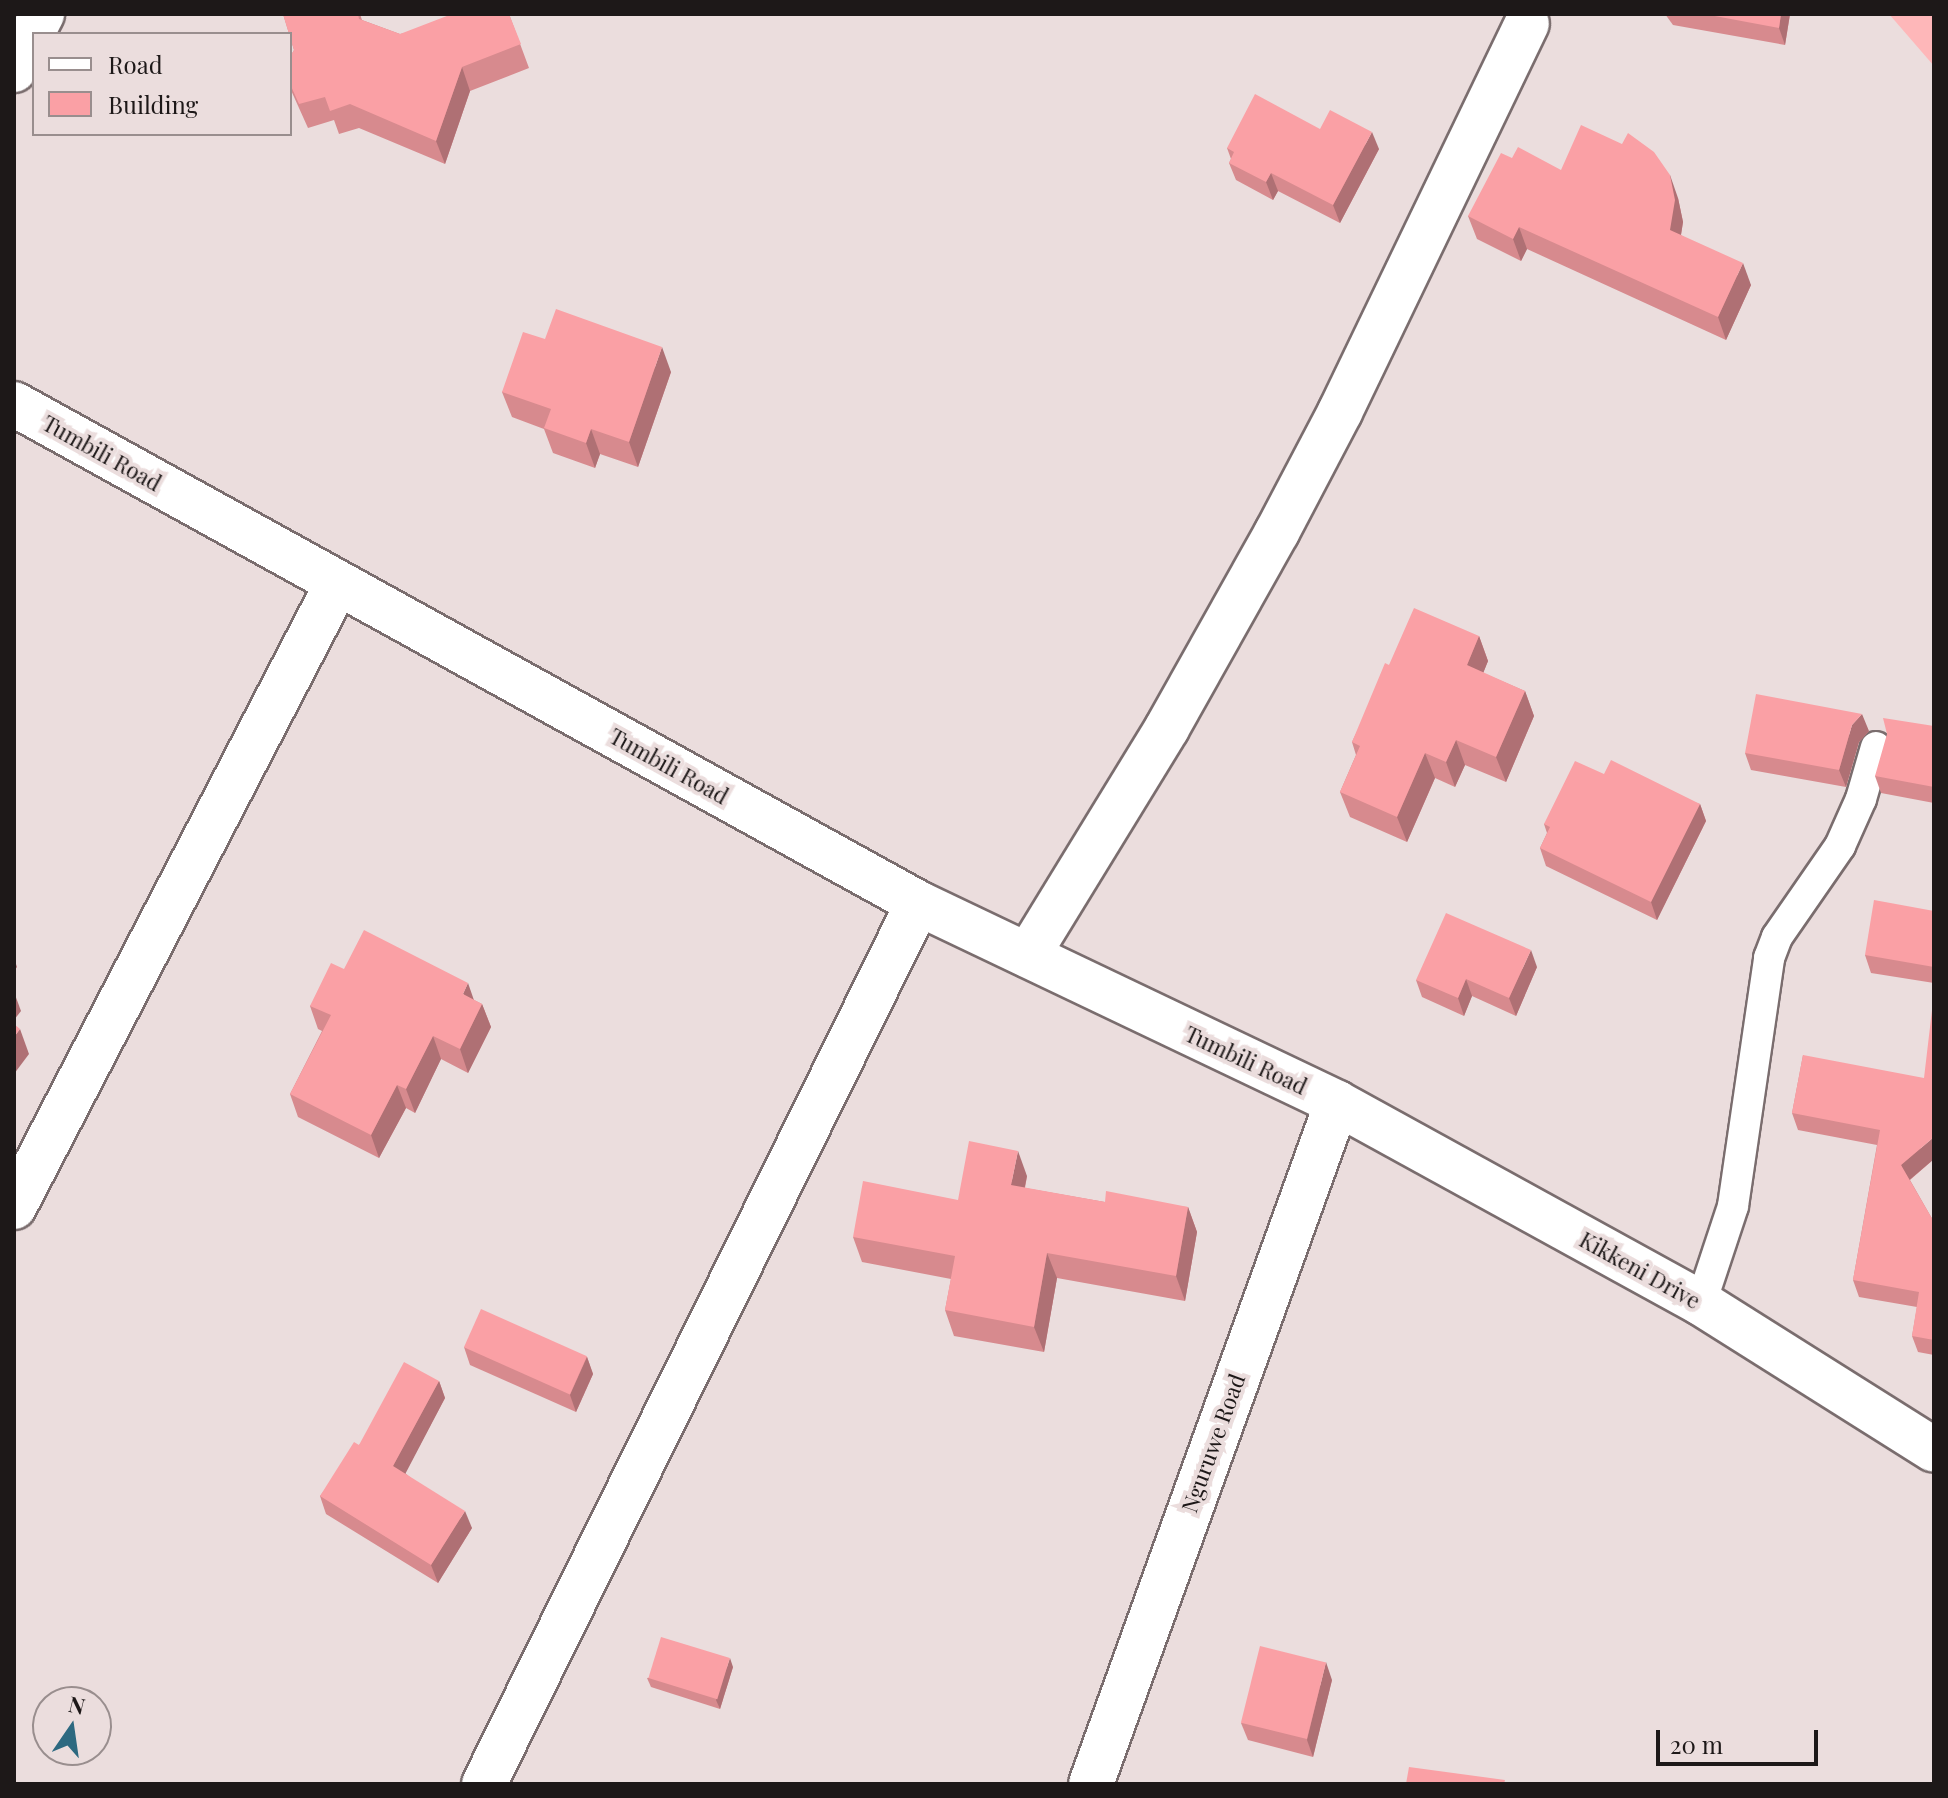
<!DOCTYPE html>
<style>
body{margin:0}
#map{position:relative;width:1948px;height:1798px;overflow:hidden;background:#ebdddd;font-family:"Playfair Display",serif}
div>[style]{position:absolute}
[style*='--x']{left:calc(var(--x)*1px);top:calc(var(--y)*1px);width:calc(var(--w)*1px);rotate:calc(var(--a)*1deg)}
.green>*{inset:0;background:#feb7b9}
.roads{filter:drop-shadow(2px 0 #7a6d6e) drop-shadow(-2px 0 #7a6d6e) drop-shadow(0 2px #7a6d6e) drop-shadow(0 -2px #7a6d6e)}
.service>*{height:30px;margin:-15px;padding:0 15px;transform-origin:15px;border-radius:15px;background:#fff}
.minor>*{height:44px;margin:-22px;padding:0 22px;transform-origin:22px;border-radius:22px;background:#fff}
.wall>*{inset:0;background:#d78a8e}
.shaded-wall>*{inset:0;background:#af7074}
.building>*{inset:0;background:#faa0a5;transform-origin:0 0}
span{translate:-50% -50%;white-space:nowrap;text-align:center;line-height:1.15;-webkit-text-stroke:8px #ebdddd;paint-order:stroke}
.street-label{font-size:22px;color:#1d1818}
.frame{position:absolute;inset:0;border:16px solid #1d1818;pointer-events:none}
.legend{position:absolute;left:32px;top:32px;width:260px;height:104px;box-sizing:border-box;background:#ebdddd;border:2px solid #998e8e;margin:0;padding:10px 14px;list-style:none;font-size:24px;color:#1d1818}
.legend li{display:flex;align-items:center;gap:16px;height:40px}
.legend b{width:40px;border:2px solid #998e8e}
.north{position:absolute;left:32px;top:1686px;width:80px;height:80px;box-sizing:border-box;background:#ebdddd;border:2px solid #998e8e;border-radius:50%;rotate:13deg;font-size:22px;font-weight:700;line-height:32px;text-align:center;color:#1d1818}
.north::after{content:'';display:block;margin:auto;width:28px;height:36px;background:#2d6980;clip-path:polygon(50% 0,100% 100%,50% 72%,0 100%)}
.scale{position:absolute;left:1656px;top:1730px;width:162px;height:36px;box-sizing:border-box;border:4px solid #1d1818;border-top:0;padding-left:10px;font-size:24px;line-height:28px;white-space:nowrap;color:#1d1818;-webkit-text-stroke:6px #ebdddd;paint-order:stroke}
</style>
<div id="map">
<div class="green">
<div style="clip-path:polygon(1889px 14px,1934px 14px,1934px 66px)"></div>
</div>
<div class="roads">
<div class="service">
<div style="--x:1701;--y:1303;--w:102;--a:-71.7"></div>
<div style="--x:1733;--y:1206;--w:251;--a:-81.7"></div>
<div style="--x:1769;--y:958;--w:22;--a:-69"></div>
<div style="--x:1777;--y:937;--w:111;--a:-55.3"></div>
<div style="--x:1840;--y:846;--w:51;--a:-65.9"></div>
<div style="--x:1861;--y:799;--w:54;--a:-73.9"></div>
</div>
<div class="minor">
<div style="--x:14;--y:70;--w:63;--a:-63.4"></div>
<div style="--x:14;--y:404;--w:1033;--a:28.9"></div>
<div style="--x:918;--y:903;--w:464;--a:25.5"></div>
<div style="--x:1337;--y:1103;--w:415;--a:28.8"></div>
<div style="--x:1701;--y:1303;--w:275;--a:32.2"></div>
<div style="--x:1028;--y:955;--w:266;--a:-58.5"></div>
<div style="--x:1167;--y:728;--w:225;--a:-60.7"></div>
<div style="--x:1277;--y:532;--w:136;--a:-62.3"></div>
<div style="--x:1340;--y:412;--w:431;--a:-64.3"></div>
<div style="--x:14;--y:1207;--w:702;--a:-62.6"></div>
<div style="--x:484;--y:1784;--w:982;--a:-63.77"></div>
<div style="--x:1091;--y:1784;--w:724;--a:-70.14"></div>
</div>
</div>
<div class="wall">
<div style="clip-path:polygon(283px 14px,360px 14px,362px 20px,400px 34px,509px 14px,529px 68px,470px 91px,445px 164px,359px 128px,339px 134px,334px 120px,308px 128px,290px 88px,290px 57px,294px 50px)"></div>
<div style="clip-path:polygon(1665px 14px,1790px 14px,1785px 45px,1673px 25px)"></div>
<div style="clip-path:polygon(1320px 129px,1379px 149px,1340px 223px,1278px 191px,1273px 200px,1236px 180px,1229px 163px,1231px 159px,1227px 148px)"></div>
<div style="clip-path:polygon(1561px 170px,1678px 198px,1683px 222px,1681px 235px,1751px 285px,1726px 340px,1527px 249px,1521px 261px,1477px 239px,1468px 216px)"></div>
<div style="clip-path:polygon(545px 339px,671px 372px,638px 467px,600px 454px,595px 468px,553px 453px,544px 429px,512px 417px,502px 392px)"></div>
<div style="clip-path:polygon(1479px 636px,1488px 661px,1483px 673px,1525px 691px,1534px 716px,1506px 782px,1465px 765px,1455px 787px,1435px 778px,1407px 842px,1350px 817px,1340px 792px,1356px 755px,1352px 742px,1389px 665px)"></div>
<div style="clip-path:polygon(1934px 726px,1934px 803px,1881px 793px,1875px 776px)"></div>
<div style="clip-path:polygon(1869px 731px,1859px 742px,1846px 787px,1751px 770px,1745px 753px)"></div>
<div style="clip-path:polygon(1604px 774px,1700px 804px,1706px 821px,1657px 920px,1546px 866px,1540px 848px,1547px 833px,1544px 824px)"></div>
<div style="clip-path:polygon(1934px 911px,1934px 983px,1871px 973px,1865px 955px)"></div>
<div style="clip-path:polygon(1537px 967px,1516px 1016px,1472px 996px,1464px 1016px,1422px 997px,1416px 980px)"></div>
<div style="clip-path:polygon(344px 969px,474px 1000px,482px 1004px,491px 1027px,468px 1073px,441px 1059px,415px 1113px,406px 1108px,379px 1158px,298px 1117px,290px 1094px,322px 1031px,318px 1029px,310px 1006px)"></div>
<div style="clip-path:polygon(1803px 1055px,1934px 1159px,1910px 1180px,1934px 1222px,1934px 1355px,1918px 1352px,1912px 1336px,1917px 1307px,1859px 1297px,1853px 1280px,1877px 1145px,1798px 1130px,1792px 1113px)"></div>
<div style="clip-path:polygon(1027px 1176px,1025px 1188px,1105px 1202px,1188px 1207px,1197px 1232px,1185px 1301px,1057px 1278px,1044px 1352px,954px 1336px,945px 1310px,951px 1279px,862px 1262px,853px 1237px)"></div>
<div style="clip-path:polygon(464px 1347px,587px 1357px,593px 1374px,576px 1412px,470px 1365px)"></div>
<div style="clip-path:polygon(439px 1381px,445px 1398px,405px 1473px,472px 1528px,438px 1583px,326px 1514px,320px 1496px,359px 1445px)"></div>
<div style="clip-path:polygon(733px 1667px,720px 1709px,651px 1687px,647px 1678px)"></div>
<div style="clip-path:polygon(1332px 1680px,1313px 1757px,1248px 1740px,1241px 1723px)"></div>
</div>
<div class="shaded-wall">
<div style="clip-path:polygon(1781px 14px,1790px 14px,1785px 45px,1779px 28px)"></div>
<div style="clip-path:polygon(462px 67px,470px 91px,445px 164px,436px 141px)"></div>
<div style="clip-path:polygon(1372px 132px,1379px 149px,1340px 223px,1333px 205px)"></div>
<div style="clip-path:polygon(1271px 173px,1278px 191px,1273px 200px,1266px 182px)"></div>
<div style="clip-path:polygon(1670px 175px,1678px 198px,1683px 222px,1678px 253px,1670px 230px)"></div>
<div style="clip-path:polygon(1519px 227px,1527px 249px,1521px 261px,1513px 239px)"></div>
<div style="clip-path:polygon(1743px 263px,1751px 285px,1726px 340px,1718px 317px)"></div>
<div style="clip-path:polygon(662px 347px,671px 372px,638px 467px,629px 442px)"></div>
<div style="clip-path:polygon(591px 429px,600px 454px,595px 468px,586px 443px)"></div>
<div style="clip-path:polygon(1479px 636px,1488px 661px,1476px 691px,1467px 665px)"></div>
<div style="clip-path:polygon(1525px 691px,1534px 716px,1506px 782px,1496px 757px)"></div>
<div style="clip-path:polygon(1862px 714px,1869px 731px,1859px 742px,1846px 787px,1839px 770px,1852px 725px)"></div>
<div style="clip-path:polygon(1456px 740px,1465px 765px,1455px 787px,1446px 762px)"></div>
<div style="clip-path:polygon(1425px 753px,1435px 778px,1407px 842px,1397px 817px)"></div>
<div style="clip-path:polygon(1700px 804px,1706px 821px,1657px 920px,1651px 902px)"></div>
<div style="clip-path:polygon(1531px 950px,1537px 967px,1516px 1016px,1509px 998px)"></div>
<div style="clip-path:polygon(14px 958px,17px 967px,14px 971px)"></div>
<div style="clip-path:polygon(1466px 979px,1472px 996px,1464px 1016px,1458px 998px)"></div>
<div style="clip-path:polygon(468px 983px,476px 1006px,463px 994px)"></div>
<div style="clip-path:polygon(14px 992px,21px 1011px,14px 1020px)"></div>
<div style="clip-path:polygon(482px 1004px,491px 1027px,468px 1073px,460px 1049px)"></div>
<div style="clip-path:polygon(20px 1029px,29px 1054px,14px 1074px,14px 1037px)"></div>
<div style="clip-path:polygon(433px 1036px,441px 1059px,415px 1113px,406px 1089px)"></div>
<div style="clip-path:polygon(397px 1085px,406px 1108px,379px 1158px,371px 1135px)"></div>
<div style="clip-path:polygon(1934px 1137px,1934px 1159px,1907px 1182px,1901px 1165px)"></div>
<div style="clip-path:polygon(1018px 1151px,1027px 1176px,1020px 1210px,1011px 1185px)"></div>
<div style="clip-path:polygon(1188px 1207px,1197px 1232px,1185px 1301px,1176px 1276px)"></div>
<div style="clip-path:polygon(1047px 1253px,1057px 1278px,1044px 1352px,1034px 1327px)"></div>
<div style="clip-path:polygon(587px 1357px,593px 1374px,576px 1412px,570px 1395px)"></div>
<div style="clip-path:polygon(439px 1381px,445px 1398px,400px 1484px,393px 1466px)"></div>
<div style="clip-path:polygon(465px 1511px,472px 1528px,438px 1583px,431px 1565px)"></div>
<div style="clip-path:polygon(730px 1658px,733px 1667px,720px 1709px,716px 1700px)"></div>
<div style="clip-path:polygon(1326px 1662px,1332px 1680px,1313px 1757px,1307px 1740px)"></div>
</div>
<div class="building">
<div style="clip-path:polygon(283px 14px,358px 14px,359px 19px,400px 34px,452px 14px,509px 14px,521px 44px,462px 67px,436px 141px,350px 104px,330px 111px,325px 97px,299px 104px,290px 84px,290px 57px,294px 50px)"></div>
<div style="clip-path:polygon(1704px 14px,1781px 14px,1779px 28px)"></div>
<div style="clip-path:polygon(1255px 94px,1320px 129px,1330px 110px,1372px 132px,1333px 205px,1271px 173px,1266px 182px,1229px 163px,1234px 152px,1227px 148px)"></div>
<div style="clip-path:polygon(1581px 125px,1622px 144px,1628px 133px,1654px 152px,1670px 175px,1675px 200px,1670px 230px,1743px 263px,1718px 317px,1519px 227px,1513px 239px,1468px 216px,1501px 153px,1512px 158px,1518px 147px,1561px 170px)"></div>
<div style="clip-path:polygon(556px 309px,662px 347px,629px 442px,591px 429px,586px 443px,544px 428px,551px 409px,502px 392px,523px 332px,545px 339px)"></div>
<div style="clip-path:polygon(1414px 608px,1479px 636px,1467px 665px,1525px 691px,1496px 757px,1456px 740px,1446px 762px,1425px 753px,1397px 817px,1340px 792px,1360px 746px,1352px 742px,1385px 663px,1389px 665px)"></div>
<div style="clip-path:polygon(1756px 694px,1862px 714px,1852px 725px,1839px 770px,1745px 753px)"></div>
<div style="clip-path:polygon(1883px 718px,1934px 726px,1934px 787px,1875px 776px,1887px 734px)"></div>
<div style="clip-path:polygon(1611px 760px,1700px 804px,1651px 902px,1540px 848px,1550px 827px,1544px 824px,1575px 761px,1604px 774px)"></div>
<div style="clip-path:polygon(1874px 900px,1934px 911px,1934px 967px,1865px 955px)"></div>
<div style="clip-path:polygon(1446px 913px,1531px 950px,1509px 998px,1466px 979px,1458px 998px,1416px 980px)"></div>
<div style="clip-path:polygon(364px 930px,468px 983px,463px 994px,482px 1004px,460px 1049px,433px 1036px,406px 1089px,397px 1085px,371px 1135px,290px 1094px,331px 1015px,310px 1006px,331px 963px,344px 969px)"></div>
<div style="clip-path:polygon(1934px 993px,1934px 1137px,1901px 1165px,1934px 1222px,1934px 1340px,1912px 1336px,1919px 1292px,1853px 1280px,1880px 1130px,1792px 1113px,1803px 1055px,1924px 1078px)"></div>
<div style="clip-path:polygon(14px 1024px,20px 1029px,14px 1037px)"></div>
<div style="clip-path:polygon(969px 1141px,1018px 1151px,1011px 1185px,1105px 1202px,1106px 1191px,1188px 1207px,1176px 1276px,1047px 1253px,1034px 1327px,945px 1310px,955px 1256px,853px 1237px,863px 1181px,958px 1200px)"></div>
<div style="left:481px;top:1309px;width:116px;height:42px;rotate:24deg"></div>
<div style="clip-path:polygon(404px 1362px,439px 1381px,393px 1466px,465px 1511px,431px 1565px,320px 1496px,354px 1442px,359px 1445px)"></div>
<div style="left:661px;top:1637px;width:72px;height:43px;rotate:17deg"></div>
<div style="left:1260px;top:1646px;width:68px;height:79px;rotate:14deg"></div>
<div style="clip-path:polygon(1409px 1767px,1505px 1780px,1504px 1784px,1406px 1784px)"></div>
</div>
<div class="street-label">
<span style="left:102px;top:453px;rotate:29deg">Tumbili Road</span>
<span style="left:669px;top:766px;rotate:29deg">Tumbili Road</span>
<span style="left:1246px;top:1060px;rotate:25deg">Tumbili Road</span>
<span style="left:1640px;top:1270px;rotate:29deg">Kikkeni Drive</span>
<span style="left:1213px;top:1443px;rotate:-70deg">Nguruwe Road</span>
</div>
<div class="frame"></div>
<ul class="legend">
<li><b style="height:10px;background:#fff"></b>Road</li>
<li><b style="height:22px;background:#faa0a5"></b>Building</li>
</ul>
<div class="north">N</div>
<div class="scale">20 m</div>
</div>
